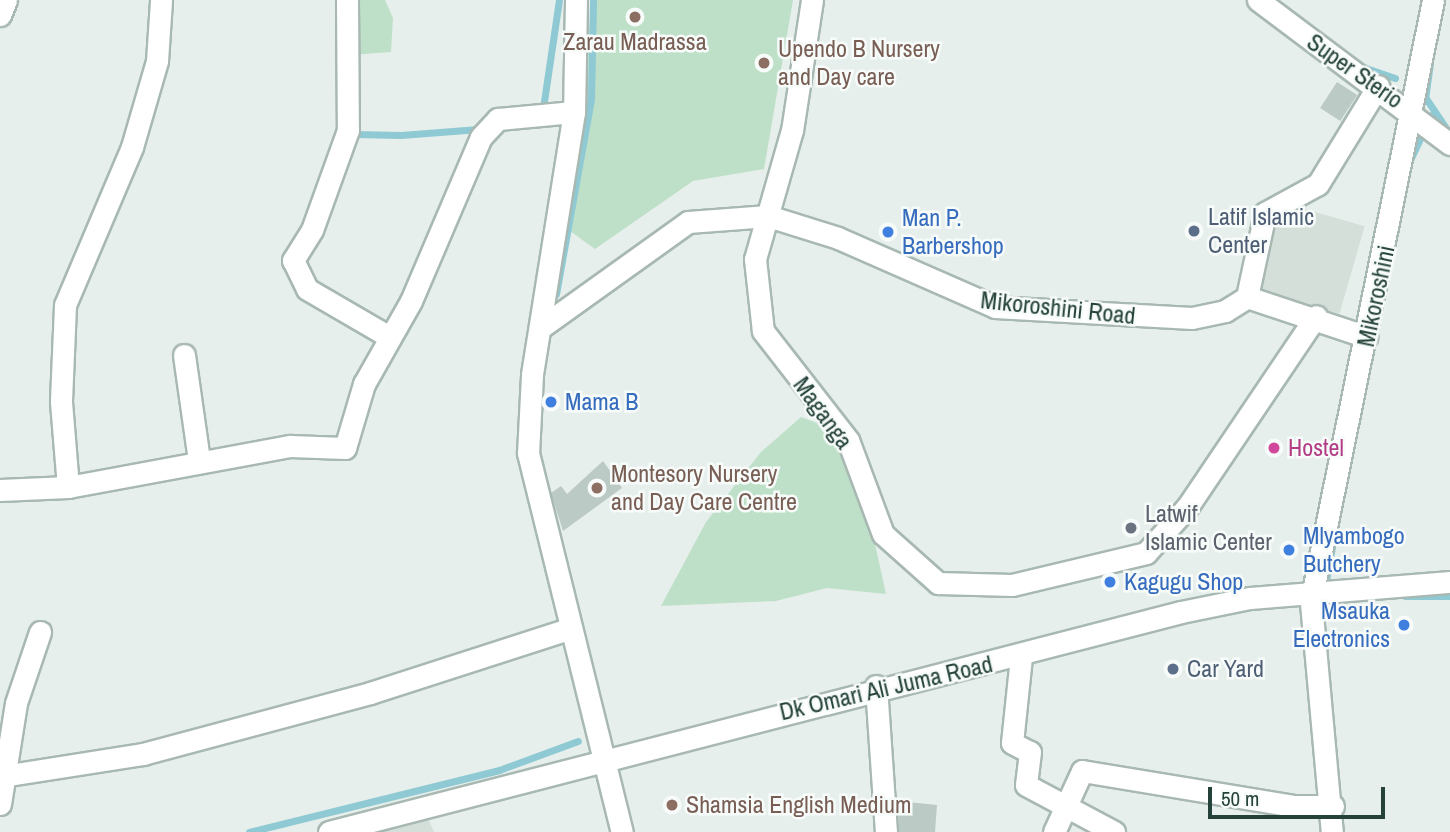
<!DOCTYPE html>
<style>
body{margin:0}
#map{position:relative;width:1450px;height:832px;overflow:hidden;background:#e6efeb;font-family:"Archivo Narrow",sans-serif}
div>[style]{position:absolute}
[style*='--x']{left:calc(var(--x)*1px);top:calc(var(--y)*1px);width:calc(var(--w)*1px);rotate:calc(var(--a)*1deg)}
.built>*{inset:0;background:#d4dfda;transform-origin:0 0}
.green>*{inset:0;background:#bfe0c8}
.stream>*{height:7px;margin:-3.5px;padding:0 3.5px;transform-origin:3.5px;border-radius:3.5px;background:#8ec9d4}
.building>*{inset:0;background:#bbcac4;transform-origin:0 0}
.roads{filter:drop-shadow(2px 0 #a8b8b2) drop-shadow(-2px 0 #a8b8b2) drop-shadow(0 2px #a8b8b2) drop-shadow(0 -2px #a8b8b2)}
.street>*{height:21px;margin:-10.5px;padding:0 10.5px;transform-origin:10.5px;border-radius:10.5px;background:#fff}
.secondary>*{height:21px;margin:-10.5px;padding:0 10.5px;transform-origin:10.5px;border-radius:10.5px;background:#fff}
.dots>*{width:19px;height:19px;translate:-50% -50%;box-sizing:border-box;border:4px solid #f7fbf9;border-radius:50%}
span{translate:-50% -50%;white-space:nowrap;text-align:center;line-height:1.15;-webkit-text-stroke:5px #f7fbf9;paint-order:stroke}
.education-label{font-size:24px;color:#785e54}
.left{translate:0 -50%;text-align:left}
.street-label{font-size:24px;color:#24423a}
.service-label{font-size:24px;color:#4e5e75}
.shop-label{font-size:24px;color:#366cbe}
.right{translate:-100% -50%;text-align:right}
.hotel-label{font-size:24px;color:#b23c85}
.worship-label{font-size:24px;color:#5b616d}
.scale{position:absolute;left:1208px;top:787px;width:177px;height:32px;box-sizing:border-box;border:4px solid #24423a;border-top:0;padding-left:9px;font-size:21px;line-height:24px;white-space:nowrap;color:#24423a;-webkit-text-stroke:5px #f7fbf9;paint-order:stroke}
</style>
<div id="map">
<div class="built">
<div style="left:1280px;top:202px;width:88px;height:91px;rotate:16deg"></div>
<div style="clip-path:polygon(427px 816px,434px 832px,369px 832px)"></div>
</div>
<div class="green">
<div style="clip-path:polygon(352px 0,385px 0,393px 18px,391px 52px,351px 55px)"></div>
<div style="clip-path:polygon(592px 0,793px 0,764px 169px,693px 181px,595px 249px,570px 231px)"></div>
<div style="clip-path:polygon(801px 417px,833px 429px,866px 503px,886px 594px,827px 588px,776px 601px,661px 606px,706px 522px,761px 452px)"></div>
</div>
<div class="stream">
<div style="--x:1430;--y:63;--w:34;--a:98"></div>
<div style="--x:1425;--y:97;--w:40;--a:56"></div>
<div style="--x:1360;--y:66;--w:37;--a:19"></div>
<div style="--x:543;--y:108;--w:109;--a:-81.6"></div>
<div style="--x:354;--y:127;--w:7;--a:90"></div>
<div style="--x:354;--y:134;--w:47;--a:1.2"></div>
<div style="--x:401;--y:135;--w:78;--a:-4.4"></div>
<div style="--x:1411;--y:158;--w:47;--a:-65.1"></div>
<div style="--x:556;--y:294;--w:198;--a:-79.8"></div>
<div style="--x:591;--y:99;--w:99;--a:-88.8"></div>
<div style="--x:1326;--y:581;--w:39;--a:-80"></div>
<div style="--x:1405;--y:596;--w:45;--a:0"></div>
<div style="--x:249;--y:832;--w:258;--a:-13.9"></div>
<div style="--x:499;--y:770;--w:84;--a:-20.2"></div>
</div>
<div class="building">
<div style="left:1337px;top:82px;width:24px;height:31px;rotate:33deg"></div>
<div style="clip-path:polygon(603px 461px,622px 488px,563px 531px,551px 493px,561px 486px,567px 494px)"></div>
<div style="clip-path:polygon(897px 801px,937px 805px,935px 832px,899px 832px)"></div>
</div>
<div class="roads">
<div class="street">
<div style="--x:347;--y:0;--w:130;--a:89.6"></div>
<div style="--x:348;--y:130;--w:106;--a:109.8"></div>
<div style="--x:312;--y:230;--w:36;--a:122"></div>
<div style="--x:293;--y:260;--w:32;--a:64"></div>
<div style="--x:307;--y:289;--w:91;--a:30.2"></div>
<div style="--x:576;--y:0;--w:112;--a:91"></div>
<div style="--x:574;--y:112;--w:266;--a:99.1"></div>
<div style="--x:532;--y:375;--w:78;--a:92.9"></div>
<div style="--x:528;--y:453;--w:390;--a:76.1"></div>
<div style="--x:812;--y:0;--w:132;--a:98.7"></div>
<div style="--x:792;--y:130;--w:134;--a:106"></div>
<div style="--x:755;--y:259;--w:72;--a:83.7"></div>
<div style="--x:763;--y:331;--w:138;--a:52.1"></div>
<div style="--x:848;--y:440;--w:100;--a:69.6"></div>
<div style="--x:883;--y:534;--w:74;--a:41.7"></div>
<div style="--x:938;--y:583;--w:74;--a:1.5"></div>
<div style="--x:1012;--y:585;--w:138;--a:-13.4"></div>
<div style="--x:1146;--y:553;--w:63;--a:-48.2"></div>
<div style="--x:1188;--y:506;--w:229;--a:-56"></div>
<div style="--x:1258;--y:0;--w:240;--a:36.9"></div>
<div style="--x:0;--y:15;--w:16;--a:-68"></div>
<div style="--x:1247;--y:297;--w:86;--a:-77.9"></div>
<div style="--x:1265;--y:213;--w:60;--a:-28.7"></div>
<div style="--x:1318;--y:184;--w:115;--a:-58.5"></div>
<div style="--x:540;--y:328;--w:182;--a:-35.6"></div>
<div style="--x:688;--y:222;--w:80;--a:-4.3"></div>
<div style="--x:768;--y:216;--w:73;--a:17.4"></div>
<div style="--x:838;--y:238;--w:171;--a:23.7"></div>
<div style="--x:995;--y:307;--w:197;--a:3.2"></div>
<div style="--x:1192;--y:318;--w:34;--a:-12"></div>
<div style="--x:1225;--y:311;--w:26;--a:-32"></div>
<div style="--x:1247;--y:297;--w:126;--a:18.4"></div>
<div style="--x:184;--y:355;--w:106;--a:81.9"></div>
<div style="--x:68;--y:487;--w:86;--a:-94.7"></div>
<div style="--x:61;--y:401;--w:96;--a:-87.6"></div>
<div style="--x:65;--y:305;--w:172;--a:-67"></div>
<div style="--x:132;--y:147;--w:90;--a:-73.8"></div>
<div style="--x:157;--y:61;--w:61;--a:-86.2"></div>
<div style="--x:0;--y:490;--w:68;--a:-2.5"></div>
<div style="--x:68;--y:487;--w:226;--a:-10.5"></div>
<div style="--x:290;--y:446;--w:55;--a:2.1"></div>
<div style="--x:345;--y:448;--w:67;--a:-73.5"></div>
<div style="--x:364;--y:384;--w:95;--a:-60.5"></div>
<div style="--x:411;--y:301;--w:178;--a:-66.9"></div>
<div style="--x:481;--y:137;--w:25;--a:-47"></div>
<div style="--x:498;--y:119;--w:76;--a:-5.3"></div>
<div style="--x:1313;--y:591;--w:603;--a:-78.52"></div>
<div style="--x:1310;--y:592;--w:241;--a:84.8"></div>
<div style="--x:1021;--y:657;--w:86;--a:96"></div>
<div style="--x:1012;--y:743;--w:20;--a:27"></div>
<div style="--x:1030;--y:752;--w:33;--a:97"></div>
<div style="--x:1026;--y:785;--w:100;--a:28.1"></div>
<div style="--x:876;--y:686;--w:146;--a:86.1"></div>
<div style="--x:9;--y:775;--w:136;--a:-8.9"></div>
<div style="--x:143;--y:754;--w:235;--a:-15"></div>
<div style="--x:370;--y:693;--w:211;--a:-17.9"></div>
<div style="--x:0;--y:804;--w:102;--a:-81"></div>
<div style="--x:16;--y:703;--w:75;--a:-71.3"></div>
<div style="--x:1054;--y:832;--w:67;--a:-65.3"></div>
<div style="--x:1082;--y:771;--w:214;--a:9.4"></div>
<div style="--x:1293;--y:806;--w:40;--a:0"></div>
</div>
<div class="secondary">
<div style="--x:329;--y:832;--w:880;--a:-14.48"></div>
<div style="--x:1181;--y:612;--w:70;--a:-11.5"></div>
<div style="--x:1250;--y:598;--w:201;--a:-4.6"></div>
</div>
</div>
<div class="dots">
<div style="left:635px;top:17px;background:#8d6e63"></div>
<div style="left:764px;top:63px;background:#8d6e63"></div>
<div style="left:1194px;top:231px;background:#5c6f8a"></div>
<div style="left:888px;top:232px;background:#3f7fe0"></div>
<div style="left:551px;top:402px;background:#3f7fe0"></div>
<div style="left:1274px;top:448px;background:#d1479c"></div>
<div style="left:597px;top:488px;background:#8d6e63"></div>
<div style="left:1131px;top:528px;background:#6b7280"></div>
<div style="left:1289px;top:550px;background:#3f7fe0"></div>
<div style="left:1110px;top:582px;background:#3f7fe0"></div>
<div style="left:1404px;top:625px;background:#3f7fe0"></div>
<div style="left:1173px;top:669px;background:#5c6f8a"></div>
<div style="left:672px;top:805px;background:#8d6e63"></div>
</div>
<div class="education-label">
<span style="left:635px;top:42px">Zarau Madrassa</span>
<span class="left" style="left:778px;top:63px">Upendo B Nursery<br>and Day care</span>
<span class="left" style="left:611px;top:488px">Montesory Nursery<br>and Day Care Centre</span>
<span class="left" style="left:686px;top:805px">Shamsia English Medium</span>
</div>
<div class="street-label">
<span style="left:1355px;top:71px;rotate:35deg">Super Sterio</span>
<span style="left:1376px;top:296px;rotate:-78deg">Mikoroshini</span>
<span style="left:1058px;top:308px;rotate:6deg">Mikoroshini Road</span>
<span style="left:823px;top:413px;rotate:54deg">Maganga</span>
<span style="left:886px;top:688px;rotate:-13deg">Dk Omari Ali Juma Road</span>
</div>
<div class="service-label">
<span class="left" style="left:1208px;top:231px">Latif Islamic<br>Center</span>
<span class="left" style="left:1187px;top:669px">Car Yard</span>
</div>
<div class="shop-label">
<span class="left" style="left:902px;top:232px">Man P.<br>Barbershop</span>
<span class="left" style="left:565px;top:402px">Mama B</span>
<span class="left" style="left:1303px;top:550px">Mlyambogo<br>Butchery</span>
<span class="left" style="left:1124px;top:582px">Kagugu Shop</span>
<span class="right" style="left:1390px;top:625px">Msauka<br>Electronics</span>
</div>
<div class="hotel-label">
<span class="left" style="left:1288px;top:448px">Hostel</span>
</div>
<div class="worship-label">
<span class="left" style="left:1145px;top:528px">Latwif<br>Islamic Center</span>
</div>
<div class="scale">50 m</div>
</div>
